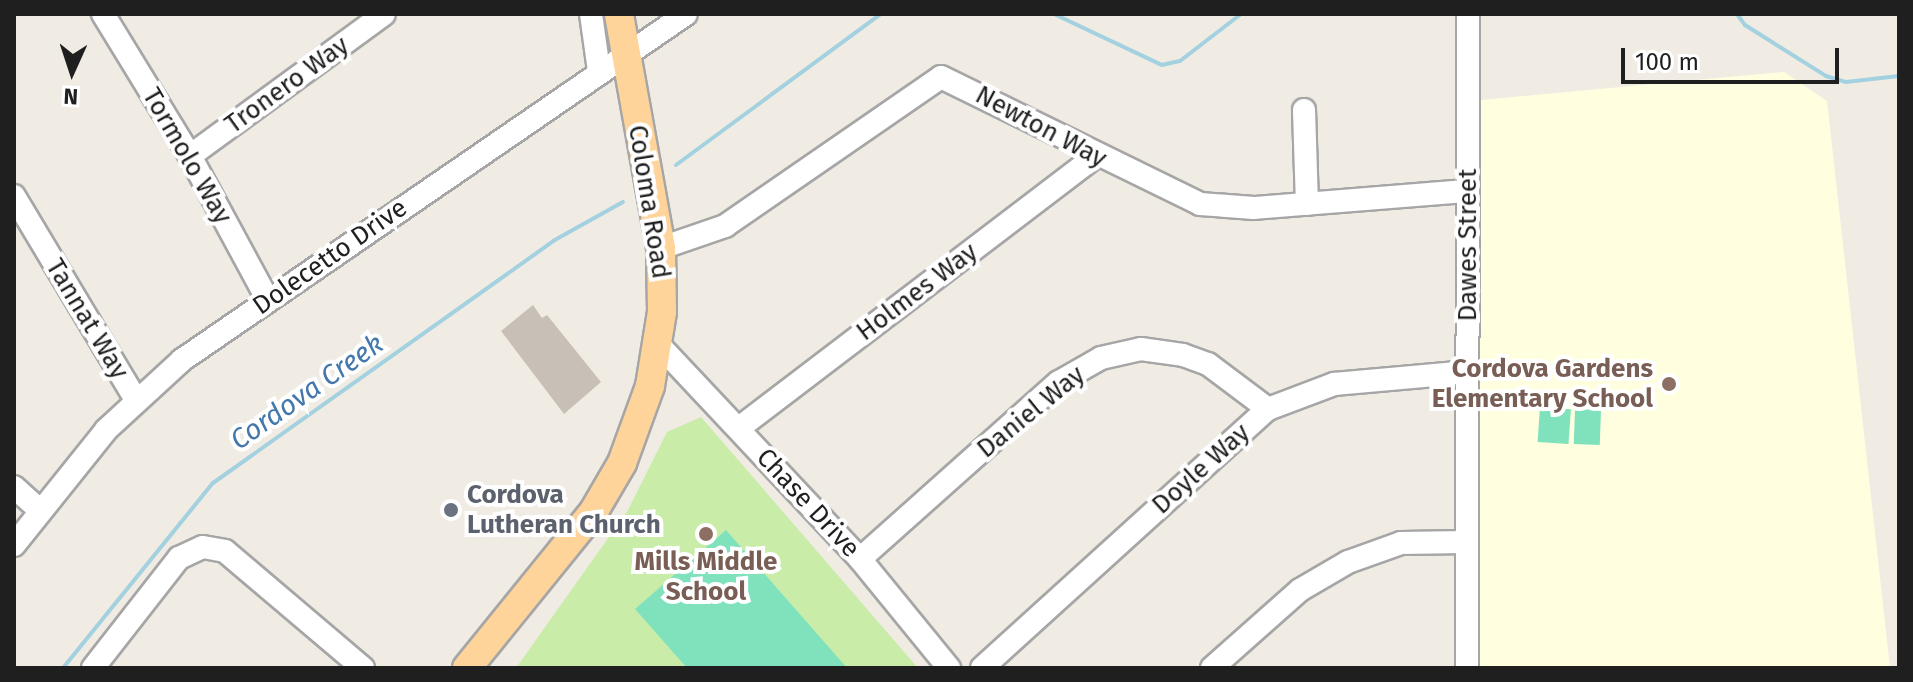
<!DOCTYPE html>
<style>
body{margin:0}
#map{position:relative;width:1913px;height:682px;overflow:hidden;background:#f0ece4;font-family:"Fira Sans",sans-serif}
div>[style]{position:absolute}
[style*='--x']{left:calc(var(--x)*1px);top:calc(var(--y)*1px);width:calc(var(--w)*1px);rotate:calc(var(--a)*1deg)}
.education>*{inset:0;background:#ffffdf}
.grass>*{inset:0;background:#c9eca8}
.pitch>*{inset:0;background:#7fe2bd;transform-origin:0 0}
.stream>*{height:4px;margin:-2px;padding:0 2px;transform-origin:2px;border-radius:2px;background:#a3d1e0}
.building>*{inset:0;background:#c8bfb7}
.roads{filter:drop-shadow(2px 0 #a6a6a6) drop-shadow(-2px 0 #a6a6a6) drop-shadow(0 2px #a6a6a6) drop-shadow(0 -2px #a6a6a6)}
.minor>*{height:22px;margin:-11px;padding:0 11px;transform-origin:11px;border-radius:11px;background:#fff}
.major>*{height:28px;margin:-14px;padding:0 14px;transform-origin:14px;border-radius:14px;background:#ffd49b}
.dots>*{width:22px;height:22px;translate:-50% -50%;box-sizing:border-box;border:4px solid #fff;border-radius:50%}
span{translate:-50% -50%;white-space:nowrap;text-align:center;line-height:1.15;-webkit-text-stroke:8px #fff;paint-order:stroke}
.street-label{font-size:26px;color:#1f1f1f}
.education-label{font-size:26px;color:#785e54;font-weight:700}
.right{translate:-100% -50%;text-align:right}
.worship-label{font-size:26px;color:#5b616d;font-weight:700}
.left{translate:0 -50%;text-align:left}
.water-label{font-size:28px;color:#4477ab;font-style:italic}
.frame{position:absolute;inset:0;border:16px solid #1f1f1f;pointer-events:none}
.north{position:absolute;left:32px;top:32px;width:80px;height:80px;-webkit-text-stroke:6px #fff;paint-order:stroke;rotate:183deg;font-size:22px;font-weight:700;line-height:32px;text-align:center;color:#1f1f1f}
.north::after{content:'';display:block;margin:auto;width:28px;height:36px;background:#1f1f1f;clip-path:polygon(50% 0,100% 100%,50% 72%,0 100%)}
.scale{position:absolute;left:1621px;top:48px;width:218px;height:36px;box-sizing:border-box;border:4px solid #1f1f1f;border-top:0;padding-left:10px;font-size:24px;line-height:28px;white-space:nowrap;color:#1f1f1f;-webkit-text-stroke:6px #fff;paint-order:stroke}
</style>
<div id="map">
<div class="education">
<div style="clip-path:polygon(1784px 72px,1827px 101px,1890px 668px,1479px 668px,1481px 100px)"></div>
</div>
<div class="grass">
<div style="clip-path:polygon(701px 417px,918px 668px,516px 668px,628px 510px,667px 432px)"></div>
</div>
<div class="pitch">
<div style="left:1540px;top:407px;width:31px;height:35px;rotate:4deg"></div>
<div style="left:1575px;top:409px;width:26px;height:35px;rotate:2deg"></div>
<div style="clip-path:polygon(726px 530px,847px 668px,687px 668px,635px 609px)"></div>
</div>
<div class="stream">
<div style="--x:1054;--y:14;--w:119;--a:25.3"></div>
<div style="--x:1162;--y:65;--w:18;--a:-13"></div>
<div style="--x:1180;--y:61;--w:77;--a:-37.6"></div>
<div style="--x:1737;--y:14;--w:14;--a:54"></div>
<div style="--x:1745;--y:25;--w:96;--a:32.2"></div>
<div style="--x:1826;--y:76;--w:21;--a:17"></div>
<div style="--x:1846;--y:82;--w:53;--a:-6.5"></div>
<div style="--x:676;--y:165;--w:255;--a:-36.4"></div>
<div style="--x:63;--y:668;--w:238;--a:-51"></div>
<div style="--x:213;--y:483;--w:417;--a:-35.4"></div>
<div style="--x:553;--y:241;--w:80;--a:-29.1"></div>
</div>
<div class="building">
<div style="clip-path:polygon(533px 305px,542px 318px,547px 315px,601px 382px,564px 414px,501px 331px)"></div>
</div>
<div class="roads">
<div class="minor">
<div style="--x:103;--y:14;--w:167;--a:58.5"></div>
<div style="--x:190;--y:156;--w:164;--a:61.6"></div>
<div style="--x:591;--y:14;--w:58;--a:82"></div>
<div style="--x:1304;--y:110;--w:94;--a:88.2"></div>
<div style="--x:190;--y:156;--w:240;--a:-36.2"></div>
<div style="--x:14;--y:196;--w:238;--a:59.1"></div>
<div style="--x:661;--y:248;--w:68;--a:-19"></div>
<div style="--x:725;--y:226;--w:262;--a:-34.6"></div>
<div style="--x:941;--y:77;--w:288;--a:26.1"></div>
<div style="--x:1200;--y:204;--w:54;--a:4.2"></div>
<div style="--x:1254;--y:208;--w:214;--a:-4.6"></div>
<div style="--x:659;--y:345;--w:294;--a:46.8"></div>
<div style="--x:860;--y:559;--w:141;--a:50.8"></div>
<div style="--x:739;--y:428;--w:447;--a:-37.3"></div>
<div style="--x:14;--y:487;--w:36;--a:42"></div>
<div style="--x:14;--y:545;--w:147;--a:-51.3"></div>
<div style="--x:106;--y:430;--w:103;--a:-42.6"></div>
<div style="--x:182;--y:360;--w:611;--a:-34.47"></div>
<div style="--x:860;--y:559;--w:266;--a:-41.7"></div>
<div style="--x:1059;--y:382;--w:48;--a:-29.7"></div>
<div style="--x:1101;--y:358;--w:41;--a:-12.7"></div>
<div style="--x:1141;--y:349;--w:42;--a:8.1"></div>
<div style="--x:1183;--y:355;--w:27;--a:20"></div>
<div style="--x:1208;--y:364;--w:75;--a:36.9"></div>
<div style="--x:93;--y:668;--w:140;--a:-52"></div>
<div style="--x:179;--y:558;--w:26;--a:-25"></div>
<div style="--x:203;--y:547;--w:22;--a:10"></div>
<div style="--x:225;--y:551;--w:181;--a:40.3"></div>
<div style="--x:982;--y:668;--w:386;--a:-42.2"></div>
<div style="--x:1268;--y:409;--w:71;--a:-20.7"></div>
<div style="--x:1334;--y:384;--w:135;--a:-5.1"></div>
<div style="--x:1212;--y:668;--w:118;--a:-41.6"></div>
<div style="--x:1300;--y:590;--w:56;--a:-30.3"></div>
<div style="--x:1348;--y:562;--w:56;--a:-19.7"></div>
<div style="--x:1401;--y:543;--w:66;--a:-0.9"></div>
<div style="--x:1467;--y:668;--w:654;--a:-89.91"></div>
</div>
<div class="major">
<div style="--x:467;--y:668;--w:202;--a:-51"></div>
<div style="--x:594;--y:511;--w:56;--a:-59.7"></div>
<div style="--x:622;--y:463;--w:82;--a:-70"></div>
<div style="--x:650;--y:386;--w:75;--a:-80.8"></div>
<div style="--x:662;--y:312;--w:64;--a:-90.9"></div>
<div style="--x:661;--y:248;--w:238;--a:-100.2"></div>
</div>
</div>
<div class="dots">
<div style="left:1669px;top:384px;background:#8d6e63"></div>
<div style="left:451px;top:510px;background:#6b7280"></div>
<div style="left:706px;top:534px;background:#8d6e63"></div>
</div>
<div class="street-label">
<span style="left:287px;top:85px;rotate:-36deg">Tronero Way</span>
<span style="left:1041px;top:127px;rotate:28deg">Newton Way</span>
<span style="left:187px;top:156px;rotate:60deg">Tormolo Way</span>
<span style="left:649px;top:202px;rotate:81deg">Coloma Road</span>
<span style="left:1468px;top:245px;rotate:-90deg">Dawes Street</span>
<span style="left:330px;top:257px;rotate:-35deg">Dolecetto Drive</span>
<span style="left:917px;top:292px;rotate:-37deg">Holmes Way</span>
<span style="left:87px;top:319px;rotate:59deg">Tannat Way</span>
<span style="left:1031px;top:412px;rotate:-39deg">Daniel Way</span>
<span style="left:1201px;top:469px;rotate:-42deg">Doyle Way</span>
<span style="left:808px;top:503px;rotate:47deg">Chase Drive</span>
</div>
<div class="education-label">
<span class="right" style="left:1653px;top:384px">Cordova Gardens<br>Elementary School</span>
<span style="left:706px;top:577px">Mills Middle<br>School</span>
</div>
<div class="worship-label">
<span class="left" style="left:467px;top:510px">Cordova<br>Lutheran Church</span>
</div>
<div class="water-label">
<span style="left:307px;top:392px;rotate:-35deg">Cordova Creek</span>
</div>
<div class="frame"></div>
<div class="north">N</div>
<div class="scale">100 m</div>
</div>
